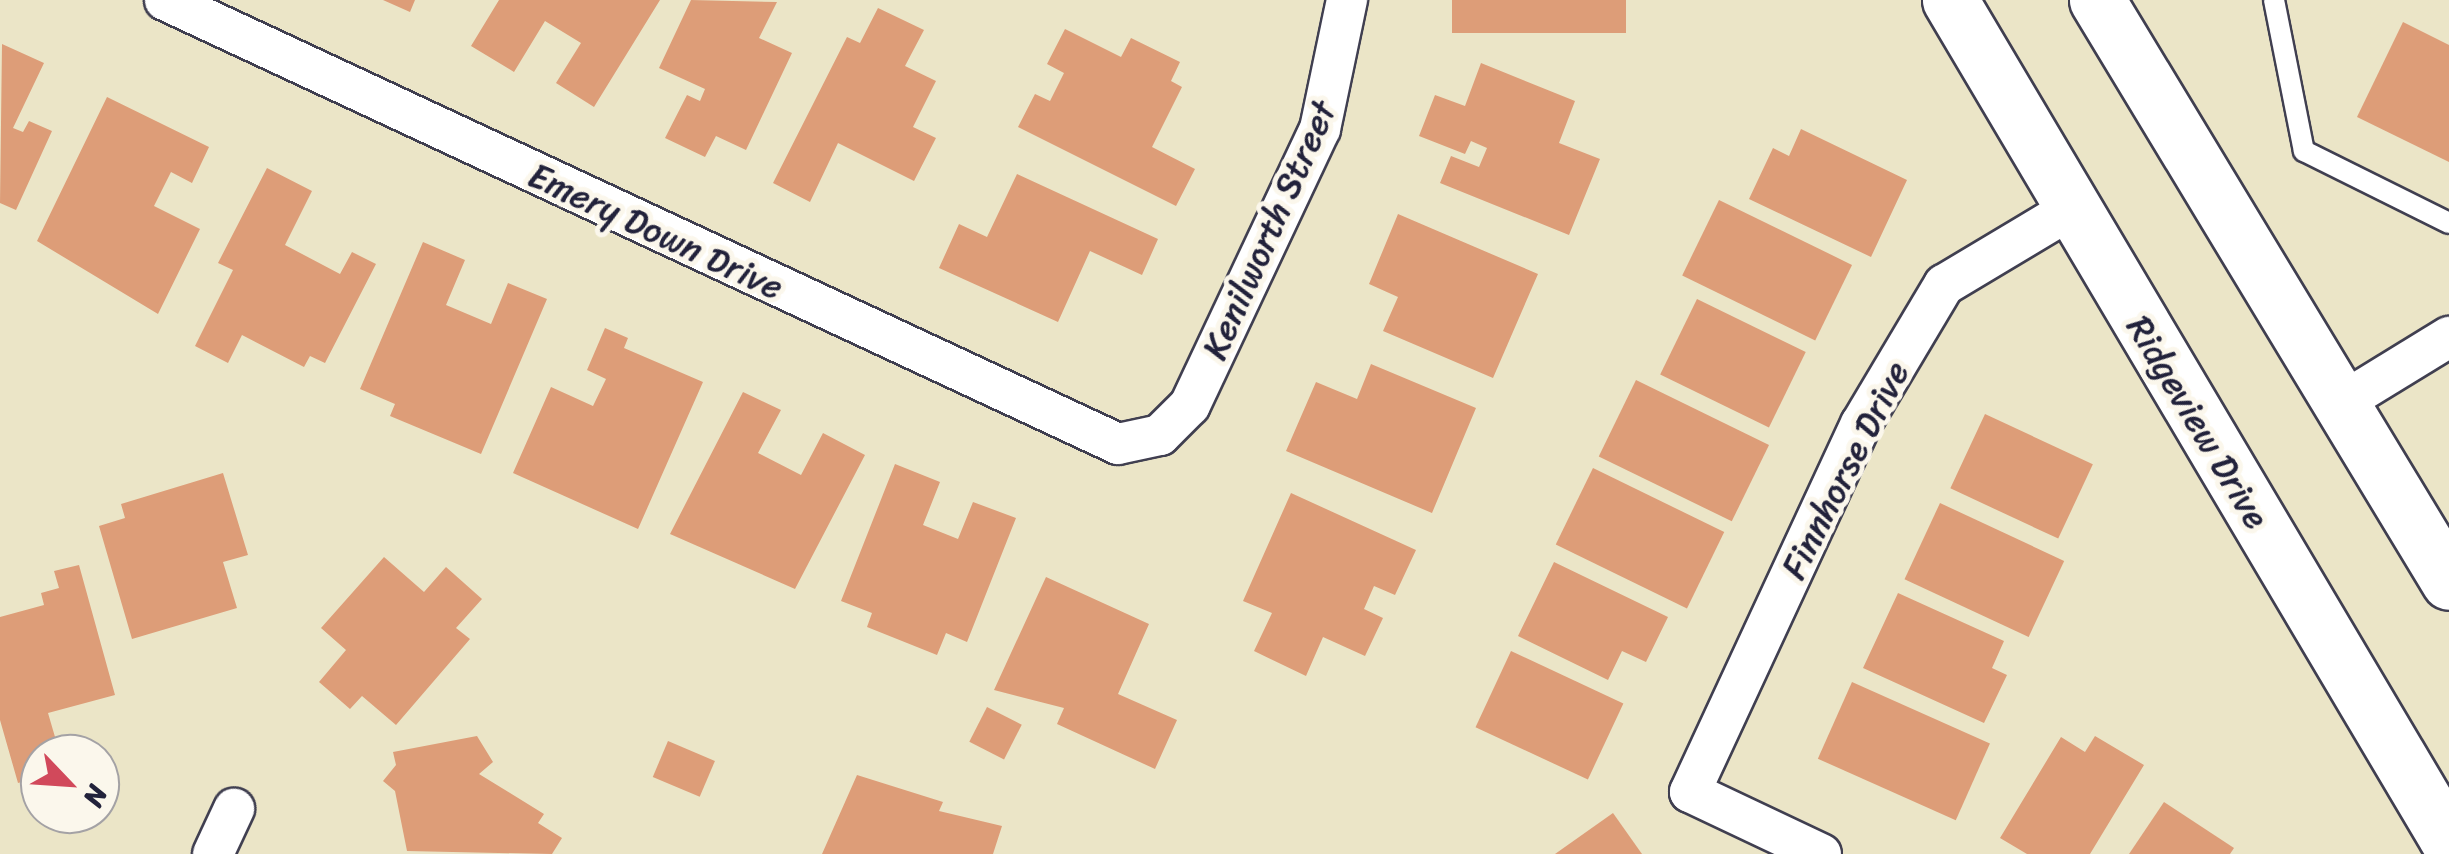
<!DOCTYPE html>
<style>
body{margin:0}
#map{position:relative;width:2449px;height:854px;overflow:hidden;background:#ebe5c7;font-family:Sriracha,sans-serif}
div>[style]{position:absolute}
[style*='--x']{left:calc(var(--x)*1px);top:calc(var(--y)*1px);width:calc(var(--w)*1px);rotate:calc(var(--a)*1deg)}
.building>*{inset:0;background:#dd9d78;transform-origin:0 0}
.roads{filter:drop-shadow(2px 0 #403f50) drop-shadow(-2px 0 #403f50) drop-shadow(0 2px #403f50) drop-shadow(0 -2px #403f50)}
.lane>*{height:20px;margin:-10px;padding:0 10px;transform-origin:10px;border-radius:10px;background:#fff}
.street>*{height:40px;margin:-20px;padding:0 20px;transform-origin:20px;border-radius:20px;background:#fff}
.secondary>*{height:55px;margin:-27.5px;padding:0 27.5px;transform-origin:27.5px;border-radius:27.5px;background:#fff}
span{translate:-50% -50%;white-space:nowrap;text-align:center;line-height:1.15;-webkit-text-stroke:10px #fbf7ec;paint-order:stroke}
.street-label{font-size:35px;color:#22223b}
.north{position:absolute;left:20px;top:734px;width:100px;height:100px;box-sizing:border-box;background:#fbf7ec;border:2px solid #a4a2a5;border-radius:50%;rotate:115deg;font-size:28px;font-weight:700;line-height:40px;text-align:center;color:#22223b}
.north::after{content:'';display:block;margin:auto;width:35px;height:45px;background:#d1495b;clip-path:polygon(50% 0,100% 100%,50% 72%,0 100%)}
</style>
<div id="map">
<div class="building">
<div style="clip-path:polygon(383px 0,415px 0,410px 12px)"></div>
<div style="clip-path:polygon(499px 0,660px 0,594px 107px,556px 83px,581px 43px,545px 21px,514px 72px,471px 46px)"></div>
<div style="clip-path:polygon(691px 0,777px 2px,759px 38px,792px 53px,746px 150px,716px 136px,705px 157px,665px 138px,687px 95px,700px 101px,705px 89px,659px 68px)"></div>
<div style="left:1452px;top:0;width:174px;height:33px"></div>
<div style="clip-path:polygon(878px 8px,924px 30px,905px 66px,936px 81px,913px 127px,936px 138px,914px 181px,838px 143px,810px 202px,773px 183px,847px 37px,860px 43px)"></div>
<div style="clip-path:polygon(2403px 22px,2449px 45px,2449px 162px,2357px 117px)"></div>
<div style="clip-path:polygon(1065px 29px,1121px 57px,1131px 38px,1180px 62px,1171px 81px,1182px 87px,1152px 147px,1195px 169px,1176px 206px,1018px 127px,1035px 94px,1050px 101px,1064px 73px,1047px 64px)"></div>
<div style="clip-path:polygon(2px 44px,44px 63px,13px 128px,23px 132px,29px 121px,52px 131px,16px 210px,0 203px)"></div>
<div style="clip-path:polygon(1481px 63px,1575px 101px,1559px 143px,1600px 159px,1569px 235px,1440px 183px,1451px 156px,1479px 167px,1487px 148px,1471px 141px,1465px 154px,1419px 136px,1435px 95px,1465px 106px)"></div>
<div style="clip-path:polygon(107px 97px,209px 147px,192px 183px,171px 172px,154px 206px,200px 229px,158px 314px,37px 241px)"></div>
<div style="clip-path:polygon(1801px 129px,1907px 180px,1871px 257px,1749px 199px,1773px 148px,1789px 156px)"></div>
<div style="clip-path:polygon(267px 168px,312px 191px,285px 245px,340px 274px,352px 252px,376px 264px,325px 363px,310px 356px,304px 367px,242px 335px,228px 363px,195px 346px,233px 270px,218px 263px)"></div>
<div style="clip-path:polygon(1017px 174px,1158px 239px,1142px 275px,1090px 251px,1058px 322px,939px 268px,959px 224px,987px 237px)"></div>
<div style="left:1719px;top:200px;width:148px;height:84px;rotate:26deg"></div>
<div style="clip-path:polygon(1398px 214px,1538px 274px,1493px 378px,1383px 331px,1398px 297px,1369px 284px)"></div>
<div style="clip-path:polygon(423px 242px,465px 260px,446px 305px,491px 324px,508px 283px,547px 299px,481px 454px,390px 416px,395px 404px,360px 389px)"></div>
<div style="left:1697px;top:299px;width:121px;height:84px;rotate:26deg"></div>
<div style="clip-path:polygon(605px 328px,628px 338px,624px 348px,703px 382px,638px 529px,513px 473px,551px 387px,593px 406px,606px 379px,587px 370px)"></div>
<div style="clip-path:polygon(1371px 364px,1476px 408px,1432px 513px,1286px 451px,1316px 382px,1357px 399px)"></div>
<div style="left:1636px;top:380px;width:148px;height:85px;rotate:26deg"></div>
<div style="clip-path:polygon(743px 392px,781px 410px,758px 453px,801px 475px,823px 433px,865px 455px,795px 589px,670px 534px)"></div>
<div style="left:1985px;top:414px;width:119px;height:82px;rotate:25deg"></div>
<div style="clip-path:polygon(895px 464px,940px 482px,923px 525px,958px 539px,973px 502px,1016px 518px,967px 642px,946px 633px,937px 655px,867px 627px,872px 613px,841px 601px)"></div>
<div style="left:1593px;top:468px;width:146px;height:85px;rotate:26deg"></div>
<div style="clip-path:polygon(223px 473px,248px 555px,223px 562px,237px 608px,132px 639px,99px 526px,125px 518px,121px 504px)"></div>
<div style="clip-path:polygon(1291px 493px,1416px 550px,1395px 595px,1374px 586px,1364px 609px,1383px 618px,1365px 656px,1323px 637px,1306px 676px,1254px 651px,1272px 613px,1243px 601px)"></div>
<div style="left:1940px;top:503px;width:137px;height:84px;rotate:25deg"></div>
<div style="clip-path:polygon(384px 557px,424px 592px,446px 567px,482px 599px,456px 628px,470px 639px,396px 725px,362px 696px,350px 709px,319px 682px,346px 650px,321px 628px)"></div>
<div style="clip-path:polygon(1554px 562px,1668px 617px,1646px 662px,1622px 651px,1608px 680px,1518px 636px)"></div>
<div style="clip-path:polygon(79px 565px,115px 695px,48px 713px,60px 754px,40px 754px,40px 777px,18px 783px,0 720px,0 617px,44px 605px,41px 593px,59px 588px,54px 571px)"></div>
<div style="clip-path:polygon(1046px 577px,1149px 624px,1118px 694px,1177px 720px,1155px 769px,1057px 724px,1064px 708px,994px 690px)"></div>
<div style="clip-path:polygon(1898px 593px,2004px 641px,1992px 668px,2007px 675px,1984px 723px,1863px 668px)"></div>
<div style="left:1511px;top:651px;width:124px;height:84px;rotate:25deg"></div>
<div style="left:1852px;top:682px;width:151px;height:84px;rotate:24deg"></div>
<div style="left:987px;top:707px;width:39px;height:39px;rotate:27deg"></div>
<div style="clip-path:polygon(477px 736px,493px 762px,479px 774px,544px 814px,538px 823px,562px 838px,552px 854px,407px 851px,395px 791px,383px 781px,396px 765px,393px 752px)"></div>
<div style="clip-path:polygon(2095px 736px,2144px 765px,2090px 854px,2027px 854px,2000px 838px,2061px 737px,2085px 752px)"></div>
<div style="left:668px;top:741px;width:51px;height:39px;rotate:23deg"></div>
<div style="clip-path:polygon(857px 775px,943px 802px,939px 811px,1002px 826px,993px 854px,822px 854px)"></div>
<div style="clip-path:polygon(2164px 802px,2234px 848px,2230px 854px,2129px 854px)"></div>
<div style="clip-path:polygon(1613px 813px,1642px 854px,1555px 854px)"></div>
</div>
<div class="roads">
<div class="lane">
<div style="--x:2274;--y:0;--w:154;--a:78.8"></div>
<div style="--x:2304;--y:151;--w:162;--a:26.4"></div>
</div>
<div class="street">
<div style="--x:165;--y:0;--w:1051;--a:24.98"></div>
<div style="--x:1118;--y:444;--w:43;--a:-12.1"></div>
<div style="--x:1160;--y:435;--w:42;--a:-45"></div>
<div style="--x:1190;--y:405;--w:305;--a:-64.8"></div>
<div style="--x:1320;--y:129;--w:132;--a:-78.2"></div>
<div style="--x:2346;--y:400;--w:121;--a:-31.5"></div>
<div style="--x:213;--y:854;--w:50;--a:-65"></div>
<div style="--x:1821;--y:854;--w:145;--a:-154.7"></div>
<div style="--x:1690;--y:792;--w:406;--a:-65.1"></div>
<div style="--x:1861;--y:424;--w:162;--a:-59.2"></div>
<div style="--x:1944;--y:285;--w:148;--a:-30.9"></div>
</div>
<div class="secondary">
<div style="--x:1950;--y:0;--w:979;--a:59.35"></div>
<div style="--x:2097;--y:0;--w:680;--a:58.83"></div>
</div>
</div>
<div class="street-label">
<span style="left:1269px;top:230px;rotate:-66deg">Kenilworth Street</span>
<span style="left:656px;top:231px;rotate:25deg">Emery Down Drive</span>
<span style="left:2198px;top:422px;rotate:59deg">Ridgeview Drive</span>
<span style="left:1845px;top:470px;rotate:-63deg">Finnhorse Drive</span>
</div>
<div class="north">N</div>
</div>
